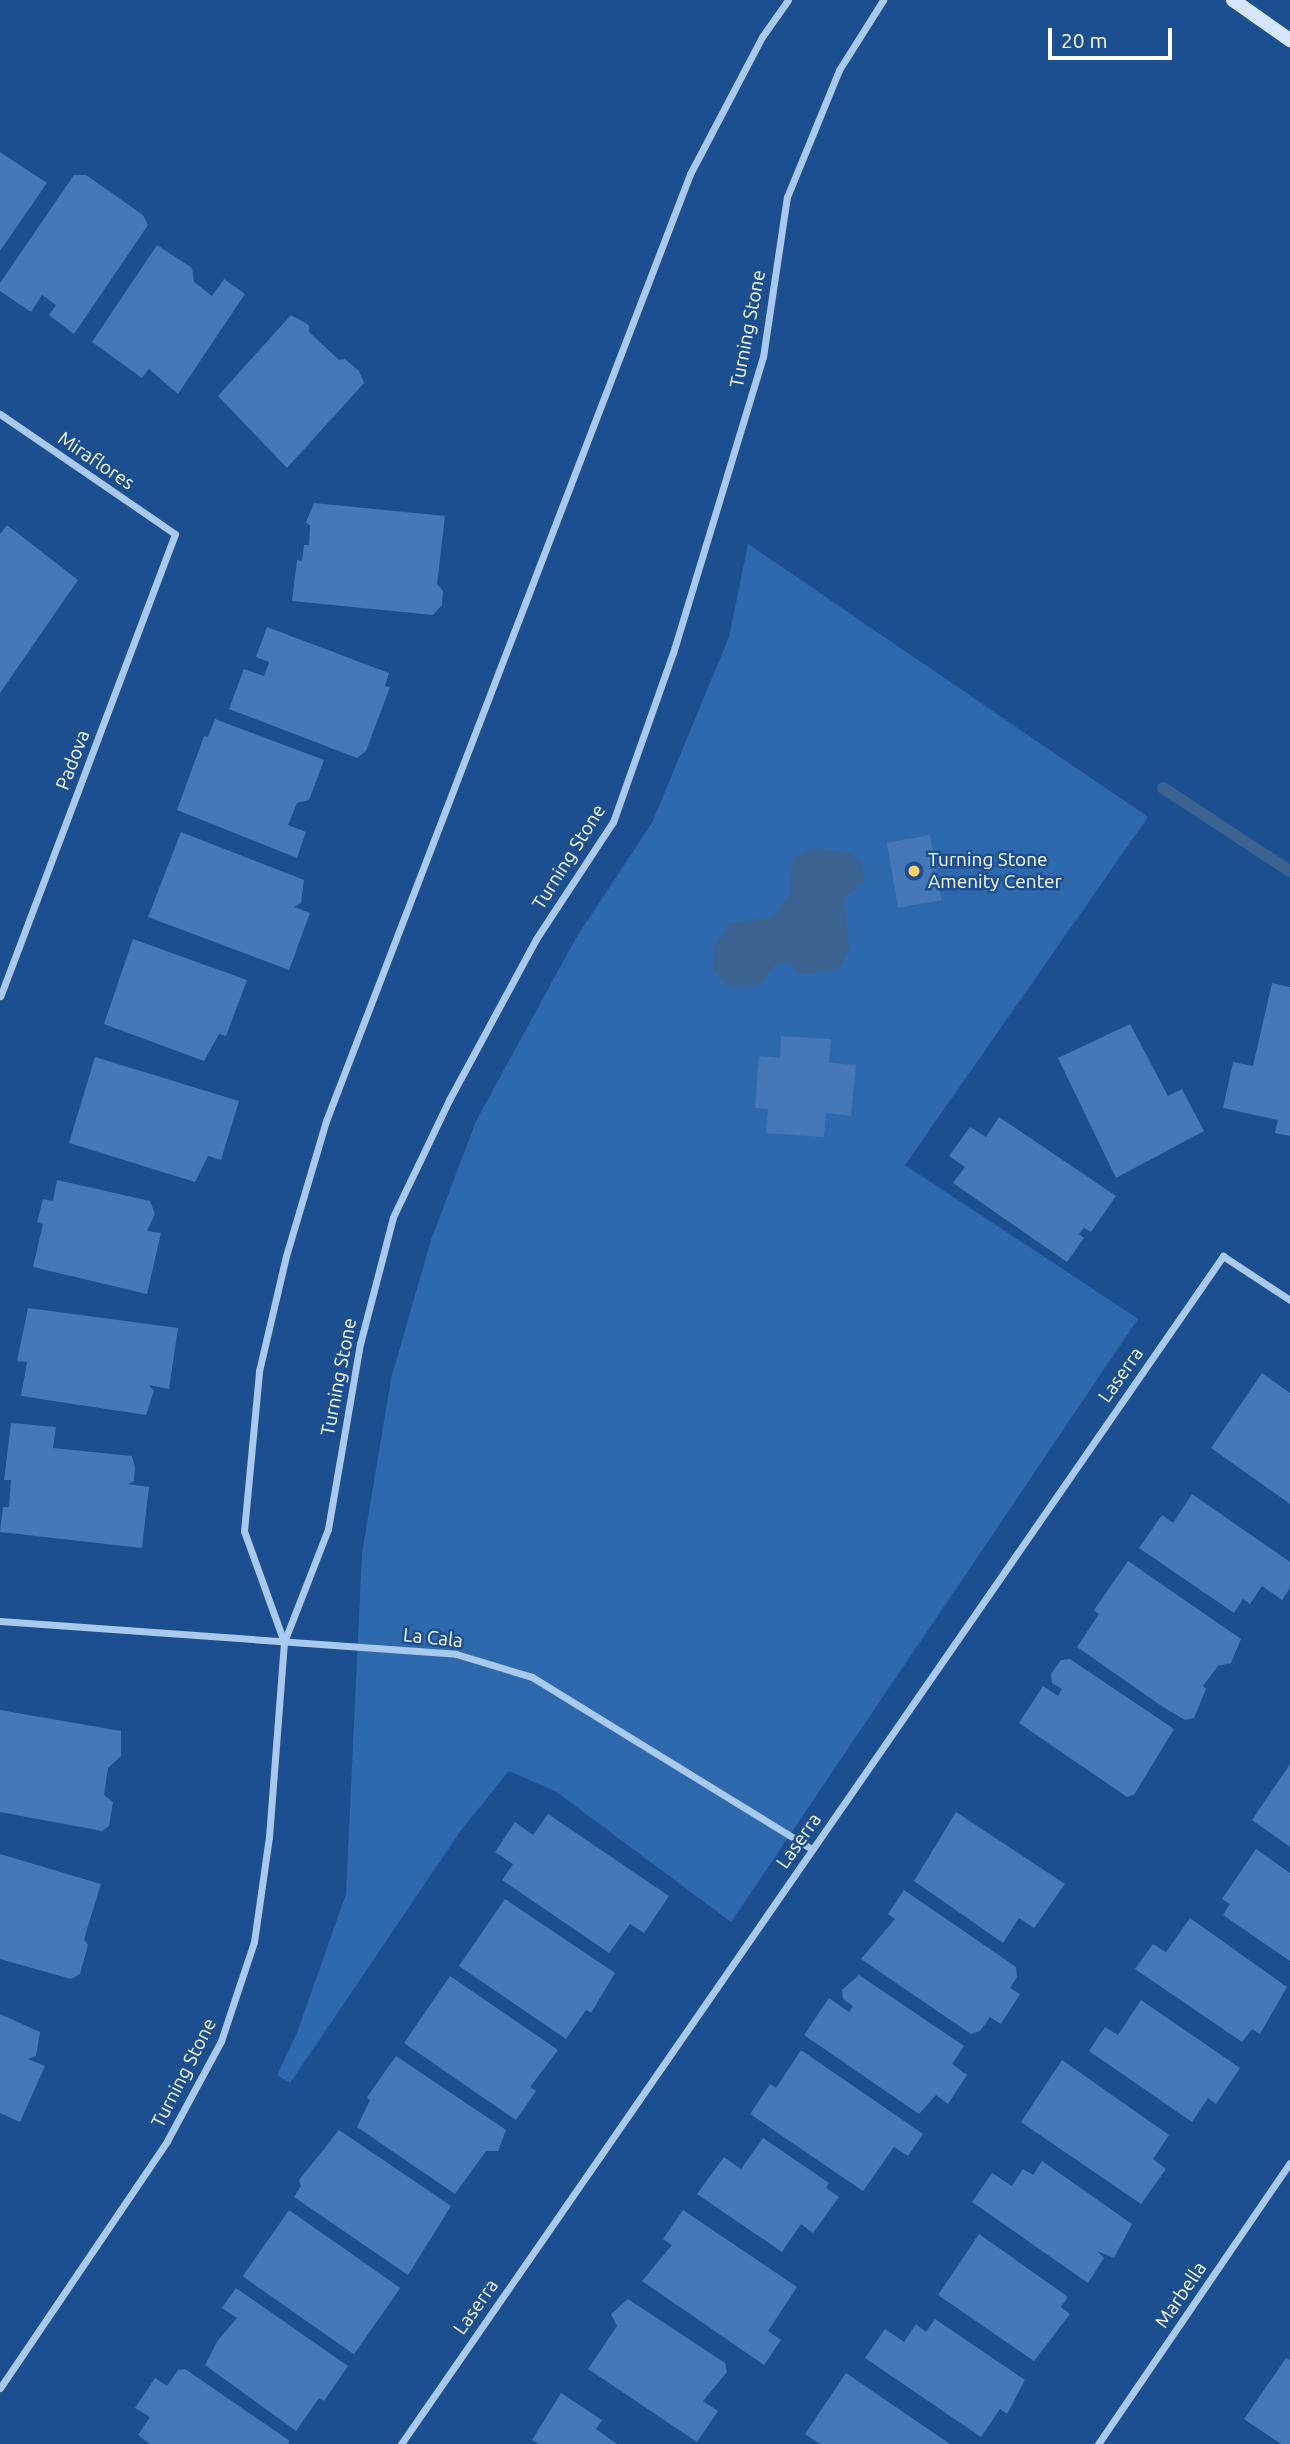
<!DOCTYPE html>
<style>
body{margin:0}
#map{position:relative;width:1290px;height:2444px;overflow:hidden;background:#1b4f8f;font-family:Ubuntu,sans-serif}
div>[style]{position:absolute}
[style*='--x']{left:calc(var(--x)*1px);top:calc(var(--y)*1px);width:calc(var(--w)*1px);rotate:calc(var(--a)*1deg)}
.green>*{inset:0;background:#2e69ad}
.water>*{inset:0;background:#3c6290}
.stream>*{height:12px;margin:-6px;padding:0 6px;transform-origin:6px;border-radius:6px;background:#3c6290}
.building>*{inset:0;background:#4478b7;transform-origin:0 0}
.minor>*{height:7px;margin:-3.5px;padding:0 3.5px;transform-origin:3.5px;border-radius:3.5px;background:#a9c9ee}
.secondary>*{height:14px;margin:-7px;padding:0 7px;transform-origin:7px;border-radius:7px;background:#d6e6fa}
.dots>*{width:19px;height:19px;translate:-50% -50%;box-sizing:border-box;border:4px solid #1b4f8f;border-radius:50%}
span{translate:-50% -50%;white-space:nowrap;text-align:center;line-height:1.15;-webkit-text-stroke:5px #1b4f8f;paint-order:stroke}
.street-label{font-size:19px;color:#fff}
.poi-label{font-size:19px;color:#fff}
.left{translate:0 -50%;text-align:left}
.scale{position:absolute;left:1048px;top:28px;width:124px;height:32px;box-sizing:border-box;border:4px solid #fff;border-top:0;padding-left:9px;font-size:21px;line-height:24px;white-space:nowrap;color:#fff;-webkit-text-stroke:5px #1b4f8f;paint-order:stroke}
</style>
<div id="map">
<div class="green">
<div style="clip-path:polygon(748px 544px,1148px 817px,905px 1165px,1138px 1319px,731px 1922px,555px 1791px,509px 1771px,462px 1829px,290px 2083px,277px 2075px,297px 2033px,346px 1894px,362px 1553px,391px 1379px,431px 1240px,476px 1121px,576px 938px,652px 823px,729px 637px)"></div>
</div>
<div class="water">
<div style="clip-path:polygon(814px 848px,849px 852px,861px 861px,865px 880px,844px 899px,849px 950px,839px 969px,798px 975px,790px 962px,775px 965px,759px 985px,728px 987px,713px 968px,713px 948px,729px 923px,773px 917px,789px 894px,793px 858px)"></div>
</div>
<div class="stream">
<div style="--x:1163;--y:788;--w:152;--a:33.2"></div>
</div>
<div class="building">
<div style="clip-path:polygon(0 152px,47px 183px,0 251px)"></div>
<div style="clip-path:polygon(74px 175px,86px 175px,143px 215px,148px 225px,74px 334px,49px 315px,56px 305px,42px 295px,31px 312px,0 291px,0 283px)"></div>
<div style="clip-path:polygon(157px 245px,192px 268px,194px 282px,212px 296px,224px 279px,245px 294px,178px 394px,149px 369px,142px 378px,92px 342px)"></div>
<div style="clip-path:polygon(291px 315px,309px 325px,309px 332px,339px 360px,345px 359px,359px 371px,364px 383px,287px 468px,218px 396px)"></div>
<div style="clip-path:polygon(314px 503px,445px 516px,437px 584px,443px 591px,442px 605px,433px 615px,292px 601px,297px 560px,302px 561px,304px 545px,309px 545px,310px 526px,306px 522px)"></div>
<div style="clip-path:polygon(7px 525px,78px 580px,0 693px,0 534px)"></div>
<div style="clip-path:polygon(267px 627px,389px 673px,385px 686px,390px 687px,366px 751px,357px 758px,229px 709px,244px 669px,264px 676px,269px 662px,256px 657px)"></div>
<div style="clip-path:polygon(215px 719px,324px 760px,309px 800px,297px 803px,288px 825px,306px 832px,297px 858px,177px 810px,204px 736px,208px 737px)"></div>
<div style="clip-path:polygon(181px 832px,304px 880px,301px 903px,294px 907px,310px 913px,289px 970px,148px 917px)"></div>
<div style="left:930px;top:835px;width:66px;height:44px;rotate:80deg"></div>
<div style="clip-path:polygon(133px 939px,247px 980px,226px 1036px,219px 1034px,204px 1061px,104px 1024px)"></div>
<div style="clip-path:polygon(1272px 983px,1290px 987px,1290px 1136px,1275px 1133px,1278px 1120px,1223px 1108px,1233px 1062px,1253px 1066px)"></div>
<div style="clip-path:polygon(1130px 1024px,1168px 1096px,1182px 1089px,1204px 1131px,1116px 1178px,1058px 1058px)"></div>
<div style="clip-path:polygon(781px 1036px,831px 1039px,829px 1063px,856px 1065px,851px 1116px,826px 1113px,824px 1137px,766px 1133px,768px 1109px,755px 1108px,759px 1056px,780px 1058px)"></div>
<div style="clip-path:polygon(95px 1057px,239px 1101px,221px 1160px,208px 1156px,195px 1182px,69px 1143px)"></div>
<div style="clip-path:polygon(999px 1117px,1116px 1196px,1091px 1232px,1084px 1228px,1079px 1234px,1084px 1238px,1067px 1262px,953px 1183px,965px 1167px,949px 1156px,970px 1127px,986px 1137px)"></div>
<div style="clip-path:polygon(57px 1180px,150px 1201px,155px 1214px,147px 1231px,161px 1233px,147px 1294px,33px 1267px,43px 1224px,37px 1222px,43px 1199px,53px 1201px)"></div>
<div style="clip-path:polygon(28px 1308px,178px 1328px,169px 1389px,149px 1385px,154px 1391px,146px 1415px,21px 1396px,27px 1362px,17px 1361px)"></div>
<div style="clip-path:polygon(1262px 1373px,1290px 1393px,1290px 1504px,1211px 1448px)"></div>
<div style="clip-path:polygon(11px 1423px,56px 1427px,53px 1448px,132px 1456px,135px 1467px,134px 1481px,128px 1484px,149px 1487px,142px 1548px,0 1532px,3px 1507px,9px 1507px,11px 1480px,4px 1480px)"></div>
<div style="clip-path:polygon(1192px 1494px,1290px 1562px,1290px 1588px,1282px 1600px,1262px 1586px,1250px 1604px,1243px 1599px,1234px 1613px,1139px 1548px,1162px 1515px,1173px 1523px)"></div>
<div style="clip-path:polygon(1128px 1561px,1241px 1639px,1231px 1663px,1218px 1666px,1203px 1686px,1206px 1689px,1194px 1718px,1185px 1720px,1163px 1707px,1077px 1647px,1099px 1614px,1094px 1610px)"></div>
<div style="clip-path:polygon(1070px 1659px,1174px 1729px,1134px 1795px,1127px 1797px,1019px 1723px,1043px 1686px,1058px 1696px,1062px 1689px,1052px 1683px,1051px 1674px,1061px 1660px)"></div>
<div style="clip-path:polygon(0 1710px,121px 1731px,121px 1756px,108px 1768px,104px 1795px,113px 1802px,109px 1826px,102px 1831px,0 1812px)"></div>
<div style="clip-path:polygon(1290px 1764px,1290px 1847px,1252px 1820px)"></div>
<div style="clip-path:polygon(956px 1812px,1065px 1884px,1034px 1928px,1019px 1918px,1003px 1943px,914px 1881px)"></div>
<div style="clip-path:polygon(548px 1814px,669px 1896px,644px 1933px,630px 1924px,609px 1953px,502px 1880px,513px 1864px,495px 1852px,515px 1822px,533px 1835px)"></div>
<div style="clip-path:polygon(1256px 1849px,1290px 1873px,1290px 1961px,1223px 1915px,1230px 1904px,1222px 1899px)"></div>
<div style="clip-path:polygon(0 1854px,101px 1884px,84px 1939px,88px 1945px,80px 1974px,71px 1979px,0 1959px)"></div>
<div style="clip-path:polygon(904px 1890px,1016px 1967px,1017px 1977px,1010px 1988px,1020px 1994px,1001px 2024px,990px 2017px,980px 2031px,971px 2034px,861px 1959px,895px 1919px,888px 1914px)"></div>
<div style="clip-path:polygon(505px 1899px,615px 1973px,591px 2013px,586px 2010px,566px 2039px,459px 1966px)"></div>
<div style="clip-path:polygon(1190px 1918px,1287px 1987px,1260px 2034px,1252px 2029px,1242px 2042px,1135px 1969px,1153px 1944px,1166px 1952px)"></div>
<div style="clip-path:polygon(859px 1975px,964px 2046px,952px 2064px,967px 2075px,948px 2104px,936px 2095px,919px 2114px,804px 2035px,829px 1998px,849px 2012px,853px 2006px,843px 1999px,842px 1990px)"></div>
<div style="clip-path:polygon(450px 1976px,558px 2050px,530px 2087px,536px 2091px,516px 2120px,404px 2043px)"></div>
<div style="clip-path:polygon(1141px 2000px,1240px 2068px,1216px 2104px,1208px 2098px,1192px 2122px,1089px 2051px,1105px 2027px,1118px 2035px)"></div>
<div style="clip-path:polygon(0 2014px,40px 2032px,36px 2056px,28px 2059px,45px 2066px,20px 2122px,0 2113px)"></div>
<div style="clip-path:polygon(801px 2050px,923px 2134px,908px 2156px,894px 2147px,863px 2191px,750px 2114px,770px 2084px,776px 2088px)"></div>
<div style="clip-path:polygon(396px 2056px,506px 2130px,498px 2151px,486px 2151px,455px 2194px,357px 2127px,370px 2100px,367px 2097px)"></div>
<div style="clip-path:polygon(1062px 2060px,1169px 2135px,1153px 2159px,1166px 2169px,1141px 2204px,1021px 2122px)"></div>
<div style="clip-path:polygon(339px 2130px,451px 2206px,408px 2275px,294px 2197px,301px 2186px,299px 2180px)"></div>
<div style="clip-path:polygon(763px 2138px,829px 2183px,826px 2188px,839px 2197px,813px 2233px,801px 2224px,782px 2252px,697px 2194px,724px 2157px,741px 2169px)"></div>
<div style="clip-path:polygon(1042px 2161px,1132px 2224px,1114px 2258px,1097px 2251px,1104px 2258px,1088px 2283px,972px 2202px,992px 2173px,1012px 2186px,1023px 2169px,1033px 2175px)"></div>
<div style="left:289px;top:2210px;width:136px;height:81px;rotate:35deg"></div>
<div style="clip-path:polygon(683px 2210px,797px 2287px,768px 2331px,781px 2340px,764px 2365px,642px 2281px,672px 2245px,663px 2239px)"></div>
<div style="clip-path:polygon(979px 2234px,1068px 2297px,1061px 2307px,1070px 2314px,1034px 2361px,938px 2295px)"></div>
<div style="clip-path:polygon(236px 2288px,348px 2366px,324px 2401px,319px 2398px,296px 2431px,205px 2365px,218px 2340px,237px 2318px,222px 2308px)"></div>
<div style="clip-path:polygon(628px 2299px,725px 2363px,727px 2372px,703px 2401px,718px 2411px,697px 2442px,588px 2369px,617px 2326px,611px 2314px)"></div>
<div style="clip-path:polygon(935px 2319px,1025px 2380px,1007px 2414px,1000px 2409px,981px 2437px,865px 2358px,885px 2329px,904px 2342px,916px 2324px,926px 2332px)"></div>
<div style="clip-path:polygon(1286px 2358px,1290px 2360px,1290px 2444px,1281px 2444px,1244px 2419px)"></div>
<div style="clip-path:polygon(185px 2369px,290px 2441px,288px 2444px,150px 2444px,138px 2435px,150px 2417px,135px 2408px,155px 2378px,167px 2386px,178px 2370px)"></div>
<div style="clip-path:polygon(846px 2373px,950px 2444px,820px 2444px,805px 2434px)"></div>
<div style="clip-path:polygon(561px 2393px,602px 2420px,596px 2429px,617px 2444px,539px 2444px,532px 2440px)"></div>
</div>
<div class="minor">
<div style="--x:0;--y:414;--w:212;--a:34.4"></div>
<div style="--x:175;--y:534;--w:494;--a:110.7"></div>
<div style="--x:0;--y:1621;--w:457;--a:4.1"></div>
<div style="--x:456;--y:1654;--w:79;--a:16.8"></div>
<div style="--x:532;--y:1677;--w:329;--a:31.6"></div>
<div style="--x:284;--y:1642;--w:118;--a:-109.8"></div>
<div style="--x:244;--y:1531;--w:161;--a:-84.6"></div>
<div style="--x:259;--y:1371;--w:118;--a:-76.8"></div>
<div style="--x:286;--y:1256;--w:141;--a:-73.5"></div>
<div style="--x:326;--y:1121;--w:1015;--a:-68.97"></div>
<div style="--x:690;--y:174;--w:155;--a:-62.3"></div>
<div style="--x:762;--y:37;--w:45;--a:-54.9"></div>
<div style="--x:0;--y:2388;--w:298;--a:-55.9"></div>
<div style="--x:167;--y:2141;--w:114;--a:-61.6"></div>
<div style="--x:221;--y:2041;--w:104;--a:-71.6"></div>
<div style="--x:254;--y:1942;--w:106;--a:-81.9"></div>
<div style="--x:269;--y:1837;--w:196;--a:-85.6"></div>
<div style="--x:284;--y:1642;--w:121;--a:-68.7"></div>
<div style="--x:328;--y:1529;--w:188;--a:-80.2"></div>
<div style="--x:360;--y:1344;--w:131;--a:-75.4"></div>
<div style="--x:393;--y:1217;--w:130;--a:-64.4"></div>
<div style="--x:449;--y:1100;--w:183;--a:-61.6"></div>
<div style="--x:536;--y:939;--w:140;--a:-56.7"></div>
<div style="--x:613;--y:822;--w:179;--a:-70.5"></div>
<div style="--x:673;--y:653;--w:309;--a:-73.1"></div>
<div style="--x:763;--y:357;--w:162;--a:-81.5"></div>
<div style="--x:787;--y:197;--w:137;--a:-67.7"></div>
<div style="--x:839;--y:70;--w:83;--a:-57.8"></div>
<div style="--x:401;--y:2444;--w:1445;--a:-55.32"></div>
<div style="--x:1223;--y:1256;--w:80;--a:33.3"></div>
<div style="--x:1098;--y:2444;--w:340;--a:-55.7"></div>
</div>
<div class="secondary">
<div style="--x:1233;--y:0;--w:70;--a:35.1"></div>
</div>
<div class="dots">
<div style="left:914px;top:871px;background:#ffd166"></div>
</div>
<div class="street-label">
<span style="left:748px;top:329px;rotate:-79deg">Turning Stone</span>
<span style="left:96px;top:461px;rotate:34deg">Miraflores</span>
<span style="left:73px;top:760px;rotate:-69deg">Padova</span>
<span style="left:569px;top:857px;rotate:-58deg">Turning Stone</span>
<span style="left:1121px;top:1375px;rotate:-55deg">Laserra</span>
<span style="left:339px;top:1377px;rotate:-79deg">Turning Stone</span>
<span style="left:433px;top:1638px;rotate:6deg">La Cala</span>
<span style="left:799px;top:1841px;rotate:-55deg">Laserra</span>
<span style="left:184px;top:2073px;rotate:-63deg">Turning Stone</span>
<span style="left:1181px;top:2295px;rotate:-56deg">Marbella</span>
<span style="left:476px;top:2307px;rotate:-55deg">Laserra</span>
</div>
<div class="poi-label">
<span class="left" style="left:928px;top:871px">Turning Stone<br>Amenity Center</span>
</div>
<div class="scale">20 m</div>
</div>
